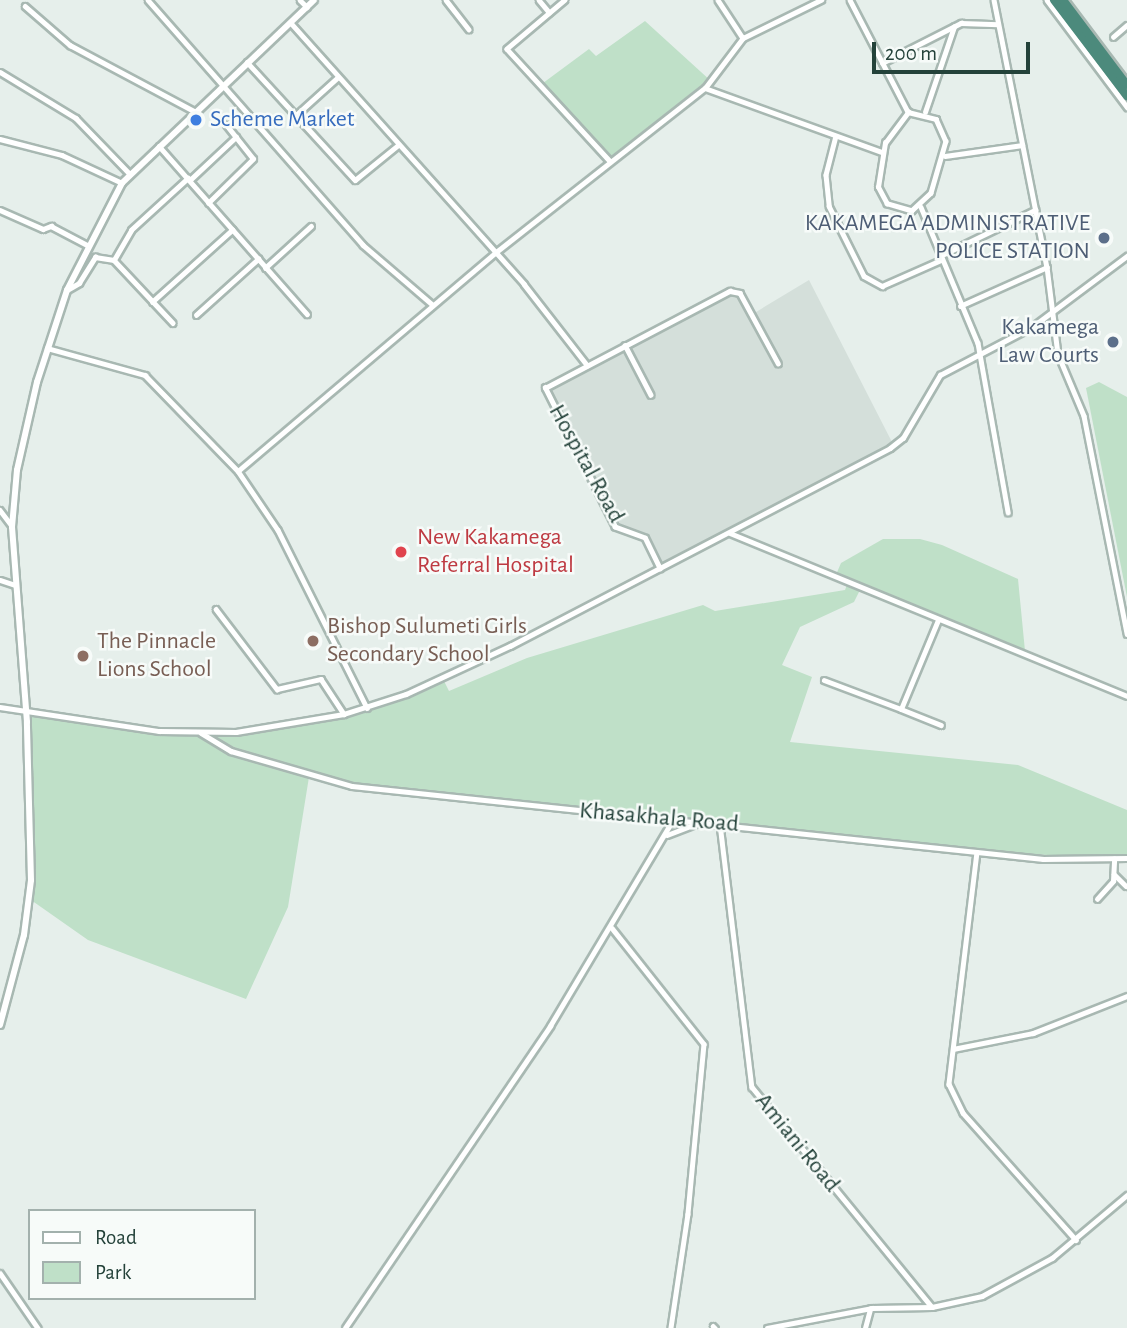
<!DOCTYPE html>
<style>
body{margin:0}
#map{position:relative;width:1127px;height:1328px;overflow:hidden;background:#e6efeb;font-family:"Alegreya Sans",sans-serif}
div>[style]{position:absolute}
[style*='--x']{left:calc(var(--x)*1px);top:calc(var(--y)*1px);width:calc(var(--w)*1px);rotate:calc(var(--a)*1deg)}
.built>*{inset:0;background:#d4dfda}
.green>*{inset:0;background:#bfe0c8}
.roads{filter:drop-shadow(2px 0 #a8b8b2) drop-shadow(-2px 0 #a8b8b2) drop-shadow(0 2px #a8b8b2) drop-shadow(0 -2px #a8b8b2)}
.minor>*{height:4.5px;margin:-2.25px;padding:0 2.25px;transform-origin:2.25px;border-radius:2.25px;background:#fff}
.secondary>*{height:6px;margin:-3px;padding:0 3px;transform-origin:3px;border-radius:3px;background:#fff}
.trunk>*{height:8px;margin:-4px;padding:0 4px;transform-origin:4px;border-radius:4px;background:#4c8a7c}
.dots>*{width:19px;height:19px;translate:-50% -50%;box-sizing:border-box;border:4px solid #f7fbf9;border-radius:50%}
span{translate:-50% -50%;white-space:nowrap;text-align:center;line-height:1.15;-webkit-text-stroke:5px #f7fbf9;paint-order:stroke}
.shop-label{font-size:24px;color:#366cbe}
.left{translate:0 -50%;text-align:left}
.service-label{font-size:24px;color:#4e5e75}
.right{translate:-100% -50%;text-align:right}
.street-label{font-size:24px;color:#24423a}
.health-label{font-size:24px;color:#be3a42}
.education-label{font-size:24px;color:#785e54}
.legend{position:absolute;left:28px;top:1209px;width:228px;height:91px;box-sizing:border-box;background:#f7fbf9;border:2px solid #a3b1ad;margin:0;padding:9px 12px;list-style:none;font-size:21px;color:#24423a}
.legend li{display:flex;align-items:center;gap:14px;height:35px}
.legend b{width:35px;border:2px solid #a3b1ad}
.scale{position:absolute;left:872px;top:42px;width:158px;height:32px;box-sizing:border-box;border:4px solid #24423a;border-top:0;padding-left:9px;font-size:21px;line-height:24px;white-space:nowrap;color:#24423a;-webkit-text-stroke:5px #f7fbf9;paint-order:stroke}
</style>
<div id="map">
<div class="built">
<div style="clip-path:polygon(809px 280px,894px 446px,661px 568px,647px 541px,616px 527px,545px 388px,729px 292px,739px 293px,751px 315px)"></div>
</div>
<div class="green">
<div style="clip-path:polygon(645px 21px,712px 82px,610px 160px,539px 86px,589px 49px,596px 56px)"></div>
<div style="clip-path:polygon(1099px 382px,1127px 397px,1127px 597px,1086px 388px)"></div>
<div style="clip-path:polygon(883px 539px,920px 539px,942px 545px,1018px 579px,1025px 651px,863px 584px,854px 602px,800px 627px,782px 665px,812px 677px,790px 742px,1018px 765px,1127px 810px,1127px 856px,1076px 857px,976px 850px,675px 816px,405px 792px,309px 777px,288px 907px,246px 999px,88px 940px,31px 900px,27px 714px,200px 735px,275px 729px,350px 714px,443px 679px,449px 691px,527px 658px,703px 605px,715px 611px,845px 590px,848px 582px,835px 577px,841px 563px)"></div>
</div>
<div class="roads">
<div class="minor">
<div style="--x:148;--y:0;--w:326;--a:48.7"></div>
<div style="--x:363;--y:245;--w:92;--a:40.6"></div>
<div style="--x:300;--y:0;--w:10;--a:45"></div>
<div style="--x:446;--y:0;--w:37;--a:52"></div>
<div style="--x:539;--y:0;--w:16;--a:50"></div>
<div style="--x:565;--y:0;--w:76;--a:139.8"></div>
<div style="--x:507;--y:49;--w:151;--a:47.4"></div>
<div style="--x:718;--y:0;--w:45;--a:56.7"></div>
<div style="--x:850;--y:0;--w:126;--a:62.6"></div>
<div style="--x:994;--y:0;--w:272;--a:78.8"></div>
<div style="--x:1047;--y:267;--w:88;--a:82.8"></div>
<div style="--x:1058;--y:354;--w:67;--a:67.2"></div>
<div style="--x:1084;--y:416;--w:222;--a:78.8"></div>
<div style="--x:1047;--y:0;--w:134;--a:53.2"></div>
<div style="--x:25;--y:6;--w:60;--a:40.9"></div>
<div style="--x:70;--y:45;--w:140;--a:28"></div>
<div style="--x:291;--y:23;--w:350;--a:48.2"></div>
<div style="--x:524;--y:284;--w:103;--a:52.1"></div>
<div style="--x:1113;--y:37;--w:18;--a:-41"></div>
<div style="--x:247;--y:62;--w:160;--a:47.5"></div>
<div style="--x:355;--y:180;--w:54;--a:-39"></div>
<div style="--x:882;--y:63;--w:89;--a:-26.9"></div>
<div style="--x:961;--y:23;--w:37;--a:2"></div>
<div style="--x:0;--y:72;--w:89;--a:31.2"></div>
<div style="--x:76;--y:118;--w:78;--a:46"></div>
<div style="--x:705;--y:88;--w:188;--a:19.9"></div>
<div style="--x:908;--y:112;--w:29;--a:14"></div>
<div style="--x:936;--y:119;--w:24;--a:66"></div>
<div style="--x:946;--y:141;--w:54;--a:106.1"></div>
<div style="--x:931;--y:193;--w:26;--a:137"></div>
<div style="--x:912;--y:211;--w:26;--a:-164"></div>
<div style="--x:887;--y:204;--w:19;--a:-118"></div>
<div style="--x:878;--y:187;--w:45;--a:-81"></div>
<div style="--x:885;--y:143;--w:39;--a:-53"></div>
<div style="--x:925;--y:112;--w:90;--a:-71.2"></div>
<div style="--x:295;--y:116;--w:57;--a:-42.1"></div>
<div style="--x:836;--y:136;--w:40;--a:104.4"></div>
<div style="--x:826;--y:175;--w:31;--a:84"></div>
<div style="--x:829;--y:206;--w:78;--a:63.4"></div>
<div style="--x:864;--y:276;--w:21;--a:29"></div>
<div style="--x:882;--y:286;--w:64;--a:-23.8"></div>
<div style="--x:0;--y:139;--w:64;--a:14.5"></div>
<div style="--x:62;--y:155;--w:66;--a:25"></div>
<div style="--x:159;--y:146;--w:224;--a:48.6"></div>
<div style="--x:945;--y:156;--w:78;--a:-8.1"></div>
<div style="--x:190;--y:180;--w:63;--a:-43.1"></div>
<div style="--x:208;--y:203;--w:63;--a:-44.4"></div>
<div style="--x:253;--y:159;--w:43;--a:-128.5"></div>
<div style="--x:921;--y:207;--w:147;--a:67.3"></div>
<div style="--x:978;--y:343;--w:172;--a:79.9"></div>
<div style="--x:0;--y:210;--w:47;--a:23.8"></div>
<div style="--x:43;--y:229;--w:9;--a:-21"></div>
<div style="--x:51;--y:226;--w:41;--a:27.8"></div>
<div style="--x:940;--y:256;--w:106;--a:-25.8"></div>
<div style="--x:114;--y:260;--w:34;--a:-60"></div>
<div style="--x:131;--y:230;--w:77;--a:-42.4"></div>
<div style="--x:265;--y:268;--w:62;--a:-42.4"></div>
<div style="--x:67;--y:290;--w:14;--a:-30"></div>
<div style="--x:79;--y:283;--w:31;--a:-58"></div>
<div style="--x:95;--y:257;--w:19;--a:9"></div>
<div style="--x:114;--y:260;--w:86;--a:46.9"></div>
<div style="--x:152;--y:302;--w:108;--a:-42"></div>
<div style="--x:960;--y:306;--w:95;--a:-24.1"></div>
<div style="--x:196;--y:315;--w:84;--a:-42.1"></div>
<div style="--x:625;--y:345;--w:56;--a:62.5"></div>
<div style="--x:47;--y:348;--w:102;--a:15.4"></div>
<div style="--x:145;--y:375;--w:134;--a:45.9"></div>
<div style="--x:238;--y:471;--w:71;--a:55.9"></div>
<div style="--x:278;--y:530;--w:199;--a:63.4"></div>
<div style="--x:238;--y:471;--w:337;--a:-40.3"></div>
<div style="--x:495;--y:253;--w:267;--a:-38.2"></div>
<div style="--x:705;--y:88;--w:63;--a:-52.8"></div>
<div style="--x:743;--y:38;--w:87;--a:-26"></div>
<div style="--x:0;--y:510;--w:20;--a:53"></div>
<div style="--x:730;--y:533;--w:429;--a:22.3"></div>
<div style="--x:660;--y:569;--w:34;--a:-116"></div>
<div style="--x:645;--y:538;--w:32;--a:-160"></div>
<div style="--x:615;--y:527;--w:156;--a:-116.7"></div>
<div style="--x:545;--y:388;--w:209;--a:-27.7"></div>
<div style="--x:730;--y:291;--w:10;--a:11"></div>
<div style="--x:740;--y:293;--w:80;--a:61.5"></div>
<div style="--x:0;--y:580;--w:16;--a:18"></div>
<div style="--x:216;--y:609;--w:101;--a:52.7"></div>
<div style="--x:277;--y:689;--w:45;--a:-12.8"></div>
<div style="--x:321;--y:679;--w:42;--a:56.7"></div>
<div style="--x:824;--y:680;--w:82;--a:20.6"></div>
<div style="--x:901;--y:709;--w:96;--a:-67.4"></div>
<div style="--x:0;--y:707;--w:161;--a:8.6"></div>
<div style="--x:159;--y:731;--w:77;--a:0.7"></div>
<div style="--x:236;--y:732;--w:109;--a:-9.5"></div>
<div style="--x:344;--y:714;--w:65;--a:-17.9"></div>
<div style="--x:406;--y:694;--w:115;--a:-24.8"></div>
<div style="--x:510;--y:646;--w:428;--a:-27.5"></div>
<div style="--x:890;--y:448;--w:16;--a:-38"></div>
<div style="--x:903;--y:438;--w:73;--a:-59.6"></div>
<div style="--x:940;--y:375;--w:104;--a:-27.6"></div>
<div style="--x:1032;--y:327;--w:119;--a:-36.8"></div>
<div style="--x:901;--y:709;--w:43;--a:21.8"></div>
<div style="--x:201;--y:733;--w:35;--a:31"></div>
<div style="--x:231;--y:751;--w:126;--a:16.1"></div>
<div style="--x:352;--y:786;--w:695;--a:6.03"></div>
<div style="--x:1043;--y:859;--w:84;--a:-0.7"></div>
<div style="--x:720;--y:824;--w:265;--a:83.1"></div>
<div style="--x:752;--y:1087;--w:284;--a:50.7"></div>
<div style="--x:667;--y:835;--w:33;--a:-21"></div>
<div style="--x:977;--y:852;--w:234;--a:96.9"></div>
<div style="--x:949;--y:1084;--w:32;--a:64"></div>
<div style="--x:963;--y:1113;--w:170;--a:48.3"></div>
<div style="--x:1114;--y:874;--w:17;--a:45"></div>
<div style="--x:1097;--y:899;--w:24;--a:-48"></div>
<div style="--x:1113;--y:881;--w:22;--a:-87"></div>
<div style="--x:612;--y:928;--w:148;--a:51.6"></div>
<div style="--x:704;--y:1044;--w:171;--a:95.4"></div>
<div style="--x:688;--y:1214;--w:115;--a:98.5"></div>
<div style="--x:953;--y:1049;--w:82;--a:-11.3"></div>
<div style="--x:1033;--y:1033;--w:101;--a:-21.5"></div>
<div style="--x:0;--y:1273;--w:67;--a:55.4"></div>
<div style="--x:713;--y:1326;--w:3;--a:45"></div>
<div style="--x:345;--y:1328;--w:365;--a:-55.8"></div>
<div style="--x:550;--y:1026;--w:240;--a:-59.2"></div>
<div style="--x:767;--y:1328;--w:107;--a:-10.8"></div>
<div style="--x:872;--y:1308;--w:60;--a:-1"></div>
<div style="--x:932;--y:1307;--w:51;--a:-12.4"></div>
<div style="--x:982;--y:1296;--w:80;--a:-28.5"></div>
<div style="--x:1052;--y:1258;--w:98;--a:-40"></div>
<div style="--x:865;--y:1328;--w:20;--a:-75"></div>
</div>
<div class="secondary">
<div style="--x:0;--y:1025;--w:93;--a:-75.1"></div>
<div style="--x:24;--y:935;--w:55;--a:-82.7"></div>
<div style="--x:31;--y:880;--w:158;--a:-91.5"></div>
<div style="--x:27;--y:722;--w:196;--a:-94.4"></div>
<div style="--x:12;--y:527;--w:57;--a:-85"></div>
<div style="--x:17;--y:470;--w:90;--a:-77.2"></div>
<div style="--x:37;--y:382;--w:97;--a:-71.9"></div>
<div style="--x:67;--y:290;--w:120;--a:-62.8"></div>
<div style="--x:122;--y:183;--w:265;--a:-43.6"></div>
</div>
<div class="trunk">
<div style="--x:1054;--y:0;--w:121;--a:52.8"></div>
<div style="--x:1063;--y:0;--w:106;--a:53"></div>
</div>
</div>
<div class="dots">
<div style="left:196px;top:120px;background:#3f7fe0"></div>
<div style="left:1104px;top:238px;background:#5c6f8a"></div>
<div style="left:1113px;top:342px;background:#5c6f8a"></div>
<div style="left:401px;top:552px;background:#e0444e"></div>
<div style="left:313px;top:641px;background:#8d6e63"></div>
<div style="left:83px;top:656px;background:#8d6e63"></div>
</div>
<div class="shop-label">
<span class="left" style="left:210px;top:120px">Scheme Market</span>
</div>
<div class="service-label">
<span class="right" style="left:1090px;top:238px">KAKAMEGA ADMINISTRATIVE<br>POLICE STATION</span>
<span class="right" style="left:1099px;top:342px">Kakamega<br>Law Courts</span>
</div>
<div class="street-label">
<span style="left:586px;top:464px;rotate:61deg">Hospital Road</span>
<span style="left:659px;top:818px;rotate:5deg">Khasakhala Road</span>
<span style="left:797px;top:1143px;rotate:51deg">Amiani Road</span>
</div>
<div class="health-label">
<span class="left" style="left:417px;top:552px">New Kakamega<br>Referral Hospital</span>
</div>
<div class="education-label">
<span class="left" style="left:327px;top:641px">Bishop Sulumeti Girls<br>Secondary School</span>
<span class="left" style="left:97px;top:656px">The Pinnacle<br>Lions School</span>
</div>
<ul class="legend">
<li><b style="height:9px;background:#fff"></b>Road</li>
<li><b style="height:19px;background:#bfe0c8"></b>Park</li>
</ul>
<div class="scale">200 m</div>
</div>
